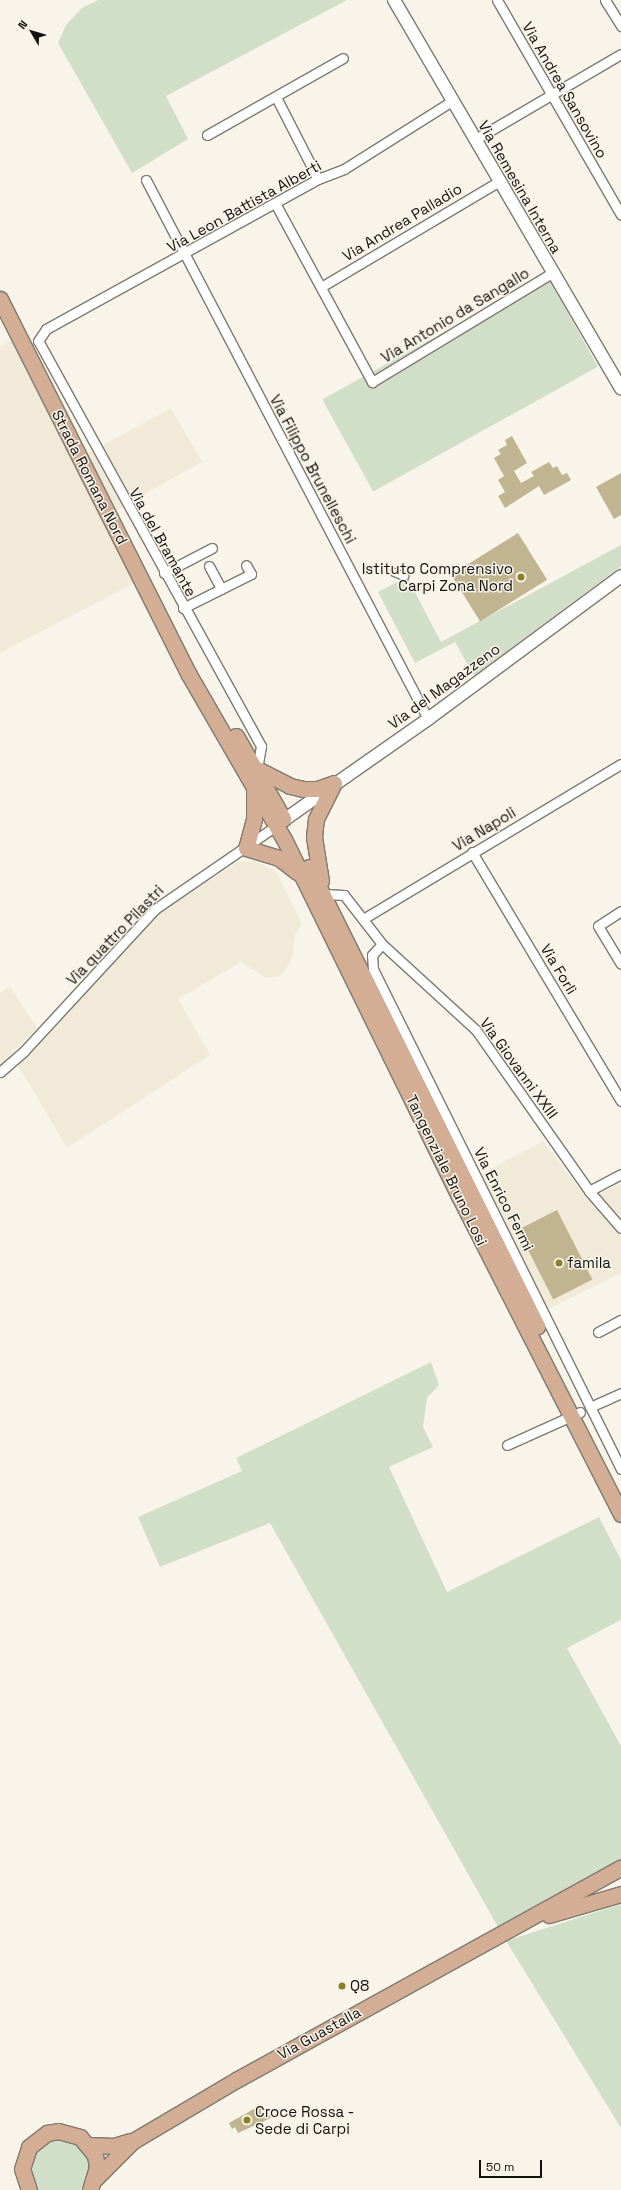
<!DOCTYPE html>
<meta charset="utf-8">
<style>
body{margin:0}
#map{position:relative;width:621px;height:2190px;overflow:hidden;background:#f8f4e9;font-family:"Space Grotesk",sans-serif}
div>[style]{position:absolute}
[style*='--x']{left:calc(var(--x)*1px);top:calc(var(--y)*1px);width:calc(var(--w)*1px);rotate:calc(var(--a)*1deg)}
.built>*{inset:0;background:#f1ead8}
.green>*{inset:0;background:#d2dfc8;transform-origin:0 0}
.building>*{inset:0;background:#c1b490;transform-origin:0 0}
.roads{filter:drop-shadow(1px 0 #7e7a70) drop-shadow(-1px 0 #7e7a70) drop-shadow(0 1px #7e7a70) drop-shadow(0 -1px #7e7a70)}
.pedestrian>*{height:7px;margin:-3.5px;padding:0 3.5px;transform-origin:3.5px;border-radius:3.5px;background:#fff}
.minor>*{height:9px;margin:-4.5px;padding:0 4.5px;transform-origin:4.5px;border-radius:4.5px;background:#fff}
.tertiary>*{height:12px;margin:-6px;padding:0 6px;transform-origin:6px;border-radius:6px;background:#fff}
.primary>*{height:15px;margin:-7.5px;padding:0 7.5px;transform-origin:7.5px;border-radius:7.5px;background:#d3ae94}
.dots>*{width:11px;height:11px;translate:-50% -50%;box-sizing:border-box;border:2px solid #f8f4e9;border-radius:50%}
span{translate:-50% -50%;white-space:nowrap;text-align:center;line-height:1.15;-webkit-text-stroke:3px #f8f4e9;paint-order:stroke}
.street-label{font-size:15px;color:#13110e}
.poi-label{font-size:15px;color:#13110e}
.right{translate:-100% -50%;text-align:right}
.left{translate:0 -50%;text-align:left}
.north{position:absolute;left:12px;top:12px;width:40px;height:40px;-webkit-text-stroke:3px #f8f4e9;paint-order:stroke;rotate:308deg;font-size:11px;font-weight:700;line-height:16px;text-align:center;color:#13110e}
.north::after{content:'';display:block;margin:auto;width:14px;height:18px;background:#13110e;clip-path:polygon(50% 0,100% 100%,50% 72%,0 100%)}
.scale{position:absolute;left:479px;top:2160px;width:63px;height:18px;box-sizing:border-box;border:2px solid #13110e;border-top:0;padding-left:5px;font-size:12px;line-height:14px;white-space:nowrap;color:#13110e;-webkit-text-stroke:3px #f8f4e9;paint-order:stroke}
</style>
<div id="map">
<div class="built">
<div style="clip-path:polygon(13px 340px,77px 459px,171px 408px,202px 462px,107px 515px,140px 580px,0 653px,0 347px)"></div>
<div style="clip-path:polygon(255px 861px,275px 870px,302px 924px,295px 935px,292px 959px,285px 971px,279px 976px,266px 978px,241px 962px,178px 999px,210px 1055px,67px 1148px,18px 1065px,162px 911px,238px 862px)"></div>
<div style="clip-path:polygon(10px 986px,37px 1028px,0 1065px,0 993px)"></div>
<div style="clip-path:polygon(543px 1141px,588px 1200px,621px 1183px,621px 1273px,542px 1312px,476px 1177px)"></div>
</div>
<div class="green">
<div style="clip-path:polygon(98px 0,347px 0,166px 96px,188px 139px,132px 173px,58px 43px,66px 25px,82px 8px)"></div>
<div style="left:547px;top:275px;width:105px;height:257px;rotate:61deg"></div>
<div style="clip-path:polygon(621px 545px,621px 566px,474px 676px,455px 642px,415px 663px,378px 592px,407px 577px,441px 642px)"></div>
<div style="clip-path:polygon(431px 1362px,439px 1385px,427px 1398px,423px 1427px,433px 1447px,389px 1467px,447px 1592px,599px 1517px,621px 1560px,621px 1620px,567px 1648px,621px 1746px,621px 1860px,498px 1927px,270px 1523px,160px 1567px,138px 1517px,242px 1471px,236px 1458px)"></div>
<div style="clip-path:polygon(621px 1904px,621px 2128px,506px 1941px)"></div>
<div style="clip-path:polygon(54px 2138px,73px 2141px,83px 2148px,89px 2160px,90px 2167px,81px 2190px,38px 2190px,35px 2187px,29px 2170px,34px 2152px,42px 2143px)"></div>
</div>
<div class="building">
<div style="clip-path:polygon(512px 436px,527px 463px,514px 471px,521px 483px,534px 476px,531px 472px,549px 462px,553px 468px,557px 466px,562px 475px,567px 473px,571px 480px,544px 495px,539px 486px,505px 508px,498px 496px,505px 492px,498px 480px,504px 476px,494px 458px,501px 454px,498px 450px,507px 445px,505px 440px)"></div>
<div style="clip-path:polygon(621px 473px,621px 515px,614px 519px,596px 487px)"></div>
<div style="left:518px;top:533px;width:55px;height:79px;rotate:58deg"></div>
<div style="left:557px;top:1210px;width:78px;height:44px;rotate:63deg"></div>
<div style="clip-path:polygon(259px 2106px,263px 2111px,266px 2109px,271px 2118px,238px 2133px,235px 2127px,232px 2129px,229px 2123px)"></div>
</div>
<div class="roads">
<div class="pedestrian">
<div style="--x:394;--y:572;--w:11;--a:22"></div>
</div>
<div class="minor">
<div style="--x:497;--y:0;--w:248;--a:60"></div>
<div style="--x:605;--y:0;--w:31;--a:58"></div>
<div style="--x:276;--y:97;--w:92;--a:62.9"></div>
<div style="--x:207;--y:135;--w:156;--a:-29.5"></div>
<div style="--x:474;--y:140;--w:170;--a:-30.3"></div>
<div style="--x:146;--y:180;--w:608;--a:62.38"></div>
<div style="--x:275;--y:203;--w:204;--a:61.5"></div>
<div style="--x:372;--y:382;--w:210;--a:-31.2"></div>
<div style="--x:321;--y:287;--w:206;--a:-30.7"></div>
<div style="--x:209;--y:566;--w:26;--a:62"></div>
<div style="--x:164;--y:573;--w:54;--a:-27.5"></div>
<div style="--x:183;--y:608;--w:76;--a:-26.6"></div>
<div style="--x:251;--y:574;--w:10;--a:-119"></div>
<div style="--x:257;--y:769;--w:23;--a:-80"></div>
<div style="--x:261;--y:746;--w:462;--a:-118.8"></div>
<div style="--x:38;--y:341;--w:14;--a:-56"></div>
<div style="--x:46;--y:329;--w:311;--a:-28.9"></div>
<div style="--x:318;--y:179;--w:28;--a:-21"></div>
<div style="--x:344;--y:169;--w:128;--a:-32.2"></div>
<div style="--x:472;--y:852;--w:290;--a:59.1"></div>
<div style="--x:323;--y:894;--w:21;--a:3"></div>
<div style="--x:344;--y:895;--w:62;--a:52.2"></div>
<div style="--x:382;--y:944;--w:127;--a:42.5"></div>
<div style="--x:476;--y:1030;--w:197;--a:54.9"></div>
<div style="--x:589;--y:1191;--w:49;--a:49.1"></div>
<div style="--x:621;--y:911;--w:27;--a:147"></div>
<div style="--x:598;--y:926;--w:44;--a:58.8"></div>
<div style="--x:363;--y:919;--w:301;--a:-31"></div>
<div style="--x:382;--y:944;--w:15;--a:132"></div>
<div style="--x:372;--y:955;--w:14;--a:86"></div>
<div style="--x:373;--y:969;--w:558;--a:63.62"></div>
<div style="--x:0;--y:1072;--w:32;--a:-41"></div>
<div style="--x:24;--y:1051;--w:193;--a:-47.3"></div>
<div style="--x:155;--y:909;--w:152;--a:-34.5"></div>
<div style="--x:589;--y:1191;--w:36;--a:-28"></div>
<div style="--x:598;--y:1332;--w:26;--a:-28"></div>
<div style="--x:590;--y:1407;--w:34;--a:-24"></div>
<div style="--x:507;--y:1445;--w:80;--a:-24.3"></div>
</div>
<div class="tertiary">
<div style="--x:394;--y:0;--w:450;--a:59.7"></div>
<div style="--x:284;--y:820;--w:176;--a:-35"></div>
<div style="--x:428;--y:719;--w:240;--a:-36.5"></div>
</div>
<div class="primary">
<div style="--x:0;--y:299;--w:419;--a:63.3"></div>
<div style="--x:188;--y:673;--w:192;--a:60"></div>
<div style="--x:284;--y:839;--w:398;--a:63.9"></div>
<div style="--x:459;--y:1196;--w:357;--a:63"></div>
<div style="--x:236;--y:736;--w:95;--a:60.2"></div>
<div style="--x:257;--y:769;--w:37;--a:27"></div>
<div style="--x:290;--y:786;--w:13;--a:13"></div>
<div style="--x:303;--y:789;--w:14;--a:0"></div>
<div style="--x:317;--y:789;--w:18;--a:-19"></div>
<div style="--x:254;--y:789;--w:30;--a:90"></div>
<div style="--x:254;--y:819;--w:30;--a:105"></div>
<div style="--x:246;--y:848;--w:34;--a:17"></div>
<div style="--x:279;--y:858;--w:23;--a:38"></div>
<div style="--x:309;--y:867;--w:513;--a:63.58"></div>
<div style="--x:321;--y:881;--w:45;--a:-99"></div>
<div style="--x:314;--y:837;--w:18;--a:-84"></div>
<div style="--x:316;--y:819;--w:40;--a:-63.4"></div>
<div style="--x:549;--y:1915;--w:75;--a:-16.3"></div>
<div style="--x:89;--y:2145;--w:25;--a:2"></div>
<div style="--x:114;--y:2146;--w:17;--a:-17"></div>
<div style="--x:95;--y:2179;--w:54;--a:-45"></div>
<div style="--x:133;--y:2141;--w:122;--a:-30.6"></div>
<div style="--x:238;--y:2079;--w:437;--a:-28.9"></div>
<div style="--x:29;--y:2190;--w:22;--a:-108"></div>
<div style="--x:22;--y:2169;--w:23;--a:-72"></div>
<div style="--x:29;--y:2147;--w:23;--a:-38"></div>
<div style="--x:47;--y:2133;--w:11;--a:-10"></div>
<div style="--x:58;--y:2131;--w:23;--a:15"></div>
<div style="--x:80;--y:2137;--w:23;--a:50"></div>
<div style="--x:95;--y:2155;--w:12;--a:81"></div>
<div style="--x:97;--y:2167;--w:24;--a:107"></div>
</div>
</div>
<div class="dots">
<div style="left:521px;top:577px;background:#8c8128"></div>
<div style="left:559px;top:1263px;background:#8c8128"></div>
<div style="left:342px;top:1986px;background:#8c8128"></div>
<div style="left:247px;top:2120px;background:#8c8128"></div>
</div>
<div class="street-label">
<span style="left:565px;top:90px;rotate:60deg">Via Andrea Sansovino</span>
<span style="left:520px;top:187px;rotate:60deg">Via Remesina Interna</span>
<span style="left:244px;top:206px;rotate:-29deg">Via Leon Battista Alberti</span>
<span style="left:402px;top:222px;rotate:-31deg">Via Andrea Palladio</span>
<span style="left:455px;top:315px;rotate:-31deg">Via Antonio da Sangallo</span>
<span style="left:313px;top:469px;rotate:62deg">Via Filippo Brunelleschi</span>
<span style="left:90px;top:477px;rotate:63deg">Strada Romana Nord</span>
<span style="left:163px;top:542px;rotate:61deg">Via del Bramante</span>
<span style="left:444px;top:686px;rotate:-36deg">Via del Magazzeno</span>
<span style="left:484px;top:829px;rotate:-31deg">Via Napoli</span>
<span style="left:115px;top:935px;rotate:-46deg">Via quattro Pilastri</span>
<span style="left:559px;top:969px;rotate:59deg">Via Forlì</span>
<span style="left:519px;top:1068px;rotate:54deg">Via Giovanni XXIII</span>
<span style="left:447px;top:1170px;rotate:64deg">Tangenziale Bruno Losi</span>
<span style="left:504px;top:1199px;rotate:63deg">Via Enrico Fermi</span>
<span style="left:319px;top:2033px;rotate:-29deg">Via Guastalla</span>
</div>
<div class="poi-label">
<span class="right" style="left:513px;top:577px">Istituto Comprensivo<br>Carpi Zona Nord</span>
<span class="left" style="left:567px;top:1263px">famila</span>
<span class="left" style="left:350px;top:1986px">Q8</span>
<span class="left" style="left:255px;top:2120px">Croce Rossa -<br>Sede di Carpi</span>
</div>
<div class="north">N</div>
<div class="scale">50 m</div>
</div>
